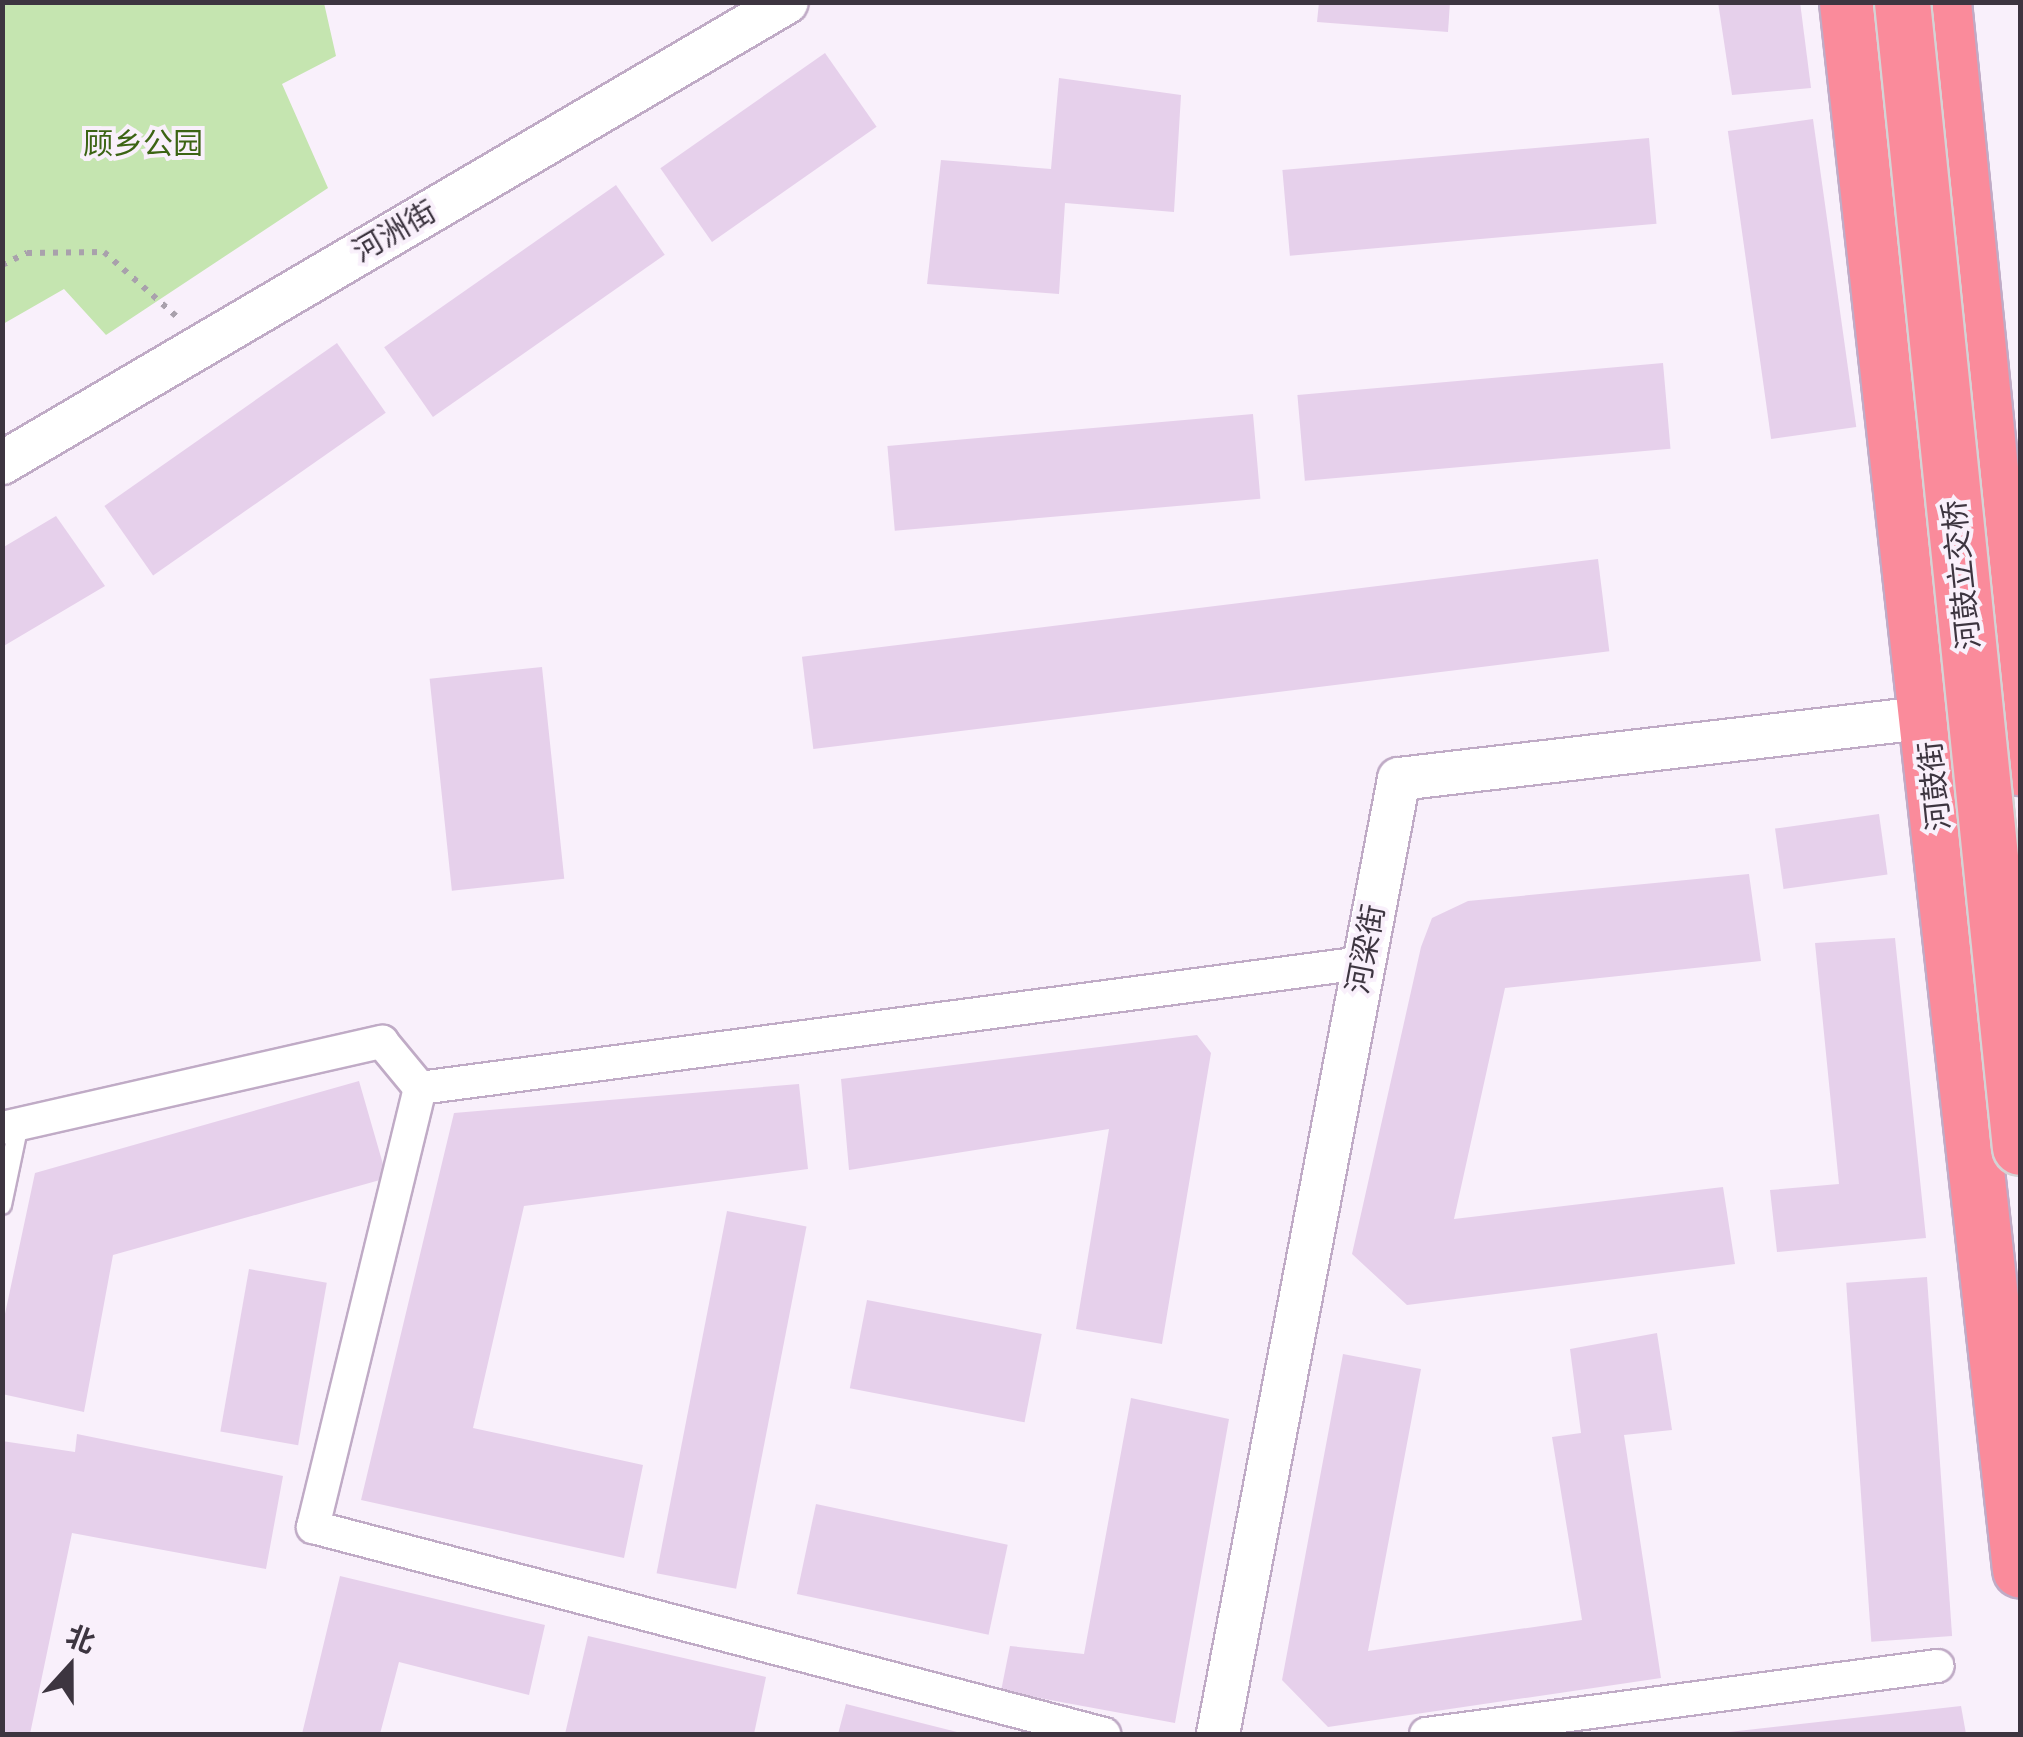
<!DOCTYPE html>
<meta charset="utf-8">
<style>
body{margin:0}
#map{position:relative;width:2023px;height:1737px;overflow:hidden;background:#f9f0fb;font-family:"Golos Text","Noto Sans SC",sans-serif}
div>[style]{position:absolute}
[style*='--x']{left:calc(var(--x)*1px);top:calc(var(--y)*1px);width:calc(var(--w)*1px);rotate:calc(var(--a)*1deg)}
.green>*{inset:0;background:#c5e5b0}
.building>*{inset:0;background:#e6d0eb;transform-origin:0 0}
.path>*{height:6px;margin-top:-3px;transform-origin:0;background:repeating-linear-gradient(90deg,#a9a1ac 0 5px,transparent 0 13px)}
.roads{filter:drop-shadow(2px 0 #c0abc6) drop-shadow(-2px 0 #c0abc6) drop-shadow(0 2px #c0abc6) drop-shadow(0 -2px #c0abc6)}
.service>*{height:18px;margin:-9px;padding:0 9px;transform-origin:9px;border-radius:9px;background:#fff}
.minor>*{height:32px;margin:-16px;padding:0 16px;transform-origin:16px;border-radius:16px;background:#fff}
.tertiary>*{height:42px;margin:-21px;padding:0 21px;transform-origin:21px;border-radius:21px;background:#fff}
.trunk>*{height:55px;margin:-27.5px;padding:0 27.5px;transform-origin:27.5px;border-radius:27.5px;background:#fa8b9b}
.bridges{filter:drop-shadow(2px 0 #d4d3d5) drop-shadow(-2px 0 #d4d3d5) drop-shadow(0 2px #d4d3d5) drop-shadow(0 -2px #d4d3d5)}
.trunk-bridge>*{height:55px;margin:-27.5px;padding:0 27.5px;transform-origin:27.5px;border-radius:27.5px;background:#fa8b9b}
span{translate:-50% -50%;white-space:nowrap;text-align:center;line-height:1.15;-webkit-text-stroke:8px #f9f0fb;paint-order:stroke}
.park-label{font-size:30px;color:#3c6414}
.street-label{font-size:30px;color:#3d3540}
.frame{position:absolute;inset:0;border:5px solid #3d3540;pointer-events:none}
.north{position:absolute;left:20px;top:1617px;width:100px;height:100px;-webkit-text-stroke:8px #f9f0fb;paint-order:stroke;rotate:21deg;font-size:28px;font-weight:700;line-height:40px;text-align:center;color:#3d3540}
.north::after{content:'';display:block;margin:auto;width:35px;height:45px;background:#3d3540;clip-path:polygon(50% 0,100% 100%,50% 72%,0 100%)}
</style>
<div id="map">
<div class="green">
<div style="clip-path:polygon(3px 2px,324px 3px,336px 56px,282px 84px,328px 188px,106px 335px,64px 289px,3px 324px)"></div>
</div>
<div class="building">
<div style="clip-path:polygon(1319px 2px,1450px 2px,1448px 32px,1317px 22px)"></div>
<div style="clip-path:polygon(1718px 2px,1800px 2px,1811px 88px,1732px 95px)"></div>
<div style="left:825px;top:53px;width:90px;height:201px;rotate:55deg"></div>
<div style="clip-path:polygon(1059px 78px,1181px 95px,1174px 212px,1065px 203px,1059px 294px,927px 284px,941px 160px,1051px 169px)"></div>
<div style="left:1813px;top:119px;width:311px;height:86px;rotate:82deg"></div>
<div style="left:1649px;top:138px;width:86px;height:368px;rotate:85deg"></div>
<div style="left:616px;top:185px;width:85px;height:283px;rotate:55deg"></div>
<div style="left:337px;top:343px;width:85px;height:284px;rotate:55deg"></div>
<div style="left:1663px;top:363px;width:86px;height:367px;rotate:85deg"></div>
<div style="left:1253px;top:414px;width:85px;height:367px;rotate:85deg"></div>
<div style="clip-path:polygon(56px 516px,105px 586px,2px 647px,2px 548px)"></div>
<div style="left:1598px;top:559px;width:93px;height:802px;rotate:83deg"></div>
<div style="left:542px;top:667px;width:213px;height:113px;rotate:84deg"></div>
<div style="left:1879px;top:814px;width:61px;height:105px;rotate:82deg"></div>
<div style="clip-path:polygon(1749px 874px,1761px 961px,1505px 988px,1454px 1219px,1723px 1187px,1735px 1264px,1407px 1305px,1352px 1254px,1421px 947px,1432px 918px,1468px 901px)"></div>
<div style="clip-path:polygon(1895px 938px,1926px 1238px,1777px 1252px,1770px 1190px,1839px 1184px,1815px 943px)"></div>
<div style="clip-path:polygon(1197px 1035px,1211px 1053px,1162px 1344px,1076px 1329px,1109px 1129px,849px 1170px,841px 1079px)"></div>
<div style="clip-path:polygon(359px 1081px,387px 1178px,113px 1255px,84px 1412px,2px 1394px,2px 1328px,35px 1173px)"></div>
<div style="clip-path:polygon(799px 1084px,808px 1169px,524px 1206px,473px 1428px,643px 1465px,624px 1558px,361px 1500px,454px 1113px)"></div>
<div style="left:727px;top:1211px;width:81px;height:369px;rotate:11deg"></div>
<div style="left:249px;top:1269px;width:79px;height:165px;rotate:10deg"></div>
<div style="left:1927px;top:1277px;width:360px;height:81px;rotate:86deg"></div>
<div style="left:867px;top:1300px;width:178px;height:90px;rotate:11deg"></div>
<div style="clip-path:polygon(1657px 1333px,1672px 1430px,1624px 1435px,1661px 1678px,1328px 1727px,1282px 1680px,1343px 1354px,1421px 1369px,1368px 1651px,1582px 1620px,1552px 1437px,1581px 1433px,1570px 1349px)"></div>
<div style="clip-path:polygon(1131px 1398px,1229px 1419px,1175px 1723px,1001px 1691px,1010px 1646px,1084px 1654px)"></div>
<div style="clip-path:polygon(77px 1434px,283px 1476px,266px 1569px,72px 1533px,30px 1734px,2px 1734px,2px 1441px,75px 1452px)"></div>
<div style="left:816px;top:1504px;width:196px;height:92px;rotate:12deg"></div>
<div style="clip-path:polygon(340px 1576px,545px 1625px,529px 1695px,399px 1662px,380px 1734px,302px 1734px)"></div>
<div style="clip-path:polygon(588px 1636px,766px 1677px,754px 1734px,565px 1734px)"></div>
<div style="clip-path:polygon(846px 1704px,961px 1733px,961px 1734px,838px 1734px)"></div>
<div style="clip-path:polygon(1961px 1706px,1966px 1734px,1729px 1734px,1729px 1732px)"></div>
</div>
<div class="path">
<div style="--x:2;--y:265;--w:28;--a:-26"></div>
<div style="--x:27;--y:253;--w:77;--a:-0.7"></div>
<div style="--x:104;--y:252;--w:99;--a:41.7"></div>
</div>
<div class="roads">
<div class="service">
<div style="--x:2;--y:1205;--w:83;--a:-78.1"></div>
</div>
<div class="minor">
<div style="--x:420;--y:1088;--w:452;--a:103.7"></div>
<div style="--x:313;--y:1527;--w:818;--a:14.67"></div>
<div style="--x:2;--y:1128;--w:390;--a:-12.8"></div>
<div style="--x:382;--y:1042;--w:60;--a:50.4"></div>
<div style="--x:420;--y:1088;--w:950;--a:-7.56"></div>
<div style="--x:1426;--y:1734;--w:516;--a:-7.58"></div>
</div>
<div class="tertiary">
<div style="--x:2;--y:463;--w:910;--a:-30.42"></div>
<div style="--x:1218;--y:1734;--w:972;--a:-79.27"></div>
<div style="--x:1399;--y:779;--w:561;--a:-6.66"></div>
</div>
<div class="trunk">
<div style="--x:1847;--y:2;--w:1577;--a:83.7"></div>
<div style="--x:1943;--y:2;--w:769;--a:84.25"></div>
</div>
</div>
<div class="bridges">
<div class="trunk-bridge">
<div style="--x:1902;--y:2;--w:1151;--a:84.12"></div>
</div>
</div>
<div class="park-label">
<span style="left:143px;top:143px">顾乡公园</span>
</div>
<div class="street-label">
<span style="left:394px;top:231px;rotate:-30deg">河洲街</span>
<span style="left:1961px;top:575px;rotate:-96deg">河鼓立交桥</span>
<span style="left:1934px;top:786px;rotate:-96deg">河鼓街</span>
<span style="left:1365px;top:949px;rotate:-79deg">河梁街</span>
</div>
<div class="frame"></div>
<div class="north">北</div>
</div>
